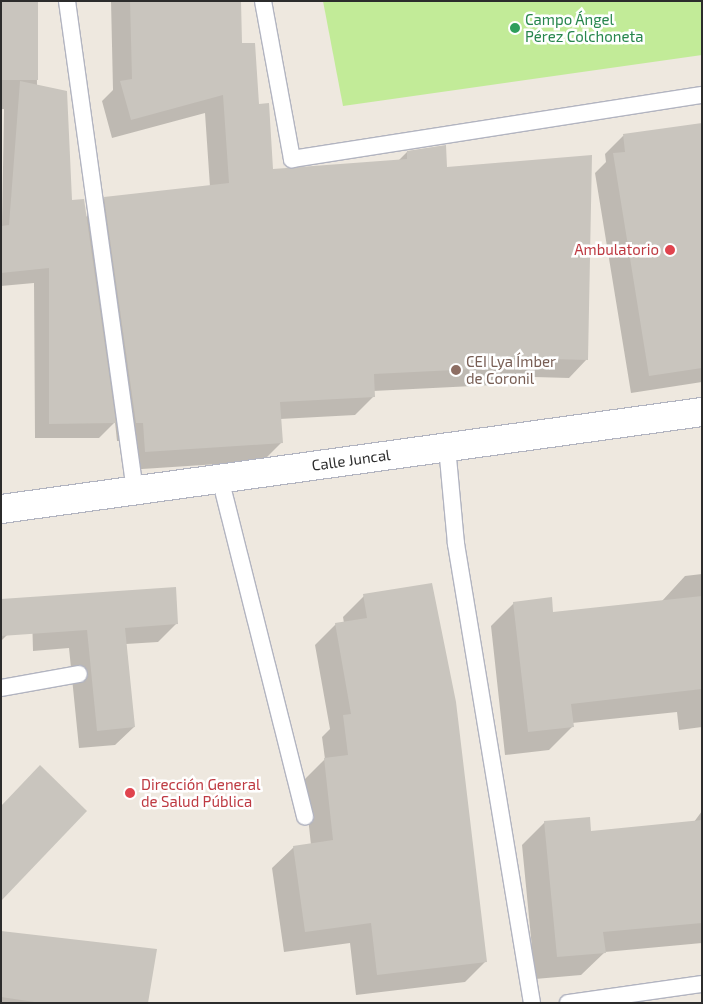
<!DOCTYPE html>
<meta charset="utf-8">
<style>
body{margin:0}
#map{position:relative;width:703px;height:1004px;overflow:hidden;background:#eee8df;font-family:"Exo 2",sans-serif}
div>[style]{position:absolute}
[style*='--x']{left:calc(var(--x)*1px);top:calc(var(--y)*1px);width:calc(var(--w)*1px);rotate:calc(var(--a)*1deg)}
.pitch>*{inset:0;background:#c2eb98}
.shadow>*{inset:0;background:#0003}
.building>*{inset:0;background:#c9c5be;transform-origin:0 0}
.roads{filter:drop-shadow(1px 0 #b2b4c0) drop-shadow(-1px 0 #b2b4c0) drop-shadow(0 1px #b2b4c0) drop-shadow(0 -1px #b2b4c0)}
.lane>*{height:16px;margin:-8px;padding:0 8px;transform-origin:8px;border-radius:8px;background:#fff}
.street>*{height:28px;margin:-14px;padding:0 14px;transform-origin:14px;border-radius:14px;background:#fff}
.dots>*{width:14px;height:14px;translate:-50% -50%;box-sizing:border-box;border:2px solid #fff;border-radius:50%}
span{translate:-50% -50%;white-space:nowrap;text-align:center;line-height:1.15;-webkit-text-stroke:5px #fff;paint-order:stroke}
.leisure-label{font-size:15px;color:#27864d}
.left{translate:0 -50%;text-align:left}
.health-label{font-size:15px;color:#be3a42}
.right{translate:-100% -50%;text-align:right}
.education-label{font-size:15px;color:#785e54}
.street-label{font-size:15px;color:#2c2c2c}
.frame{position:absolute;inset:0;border:2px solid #2c2c2c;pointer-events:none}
</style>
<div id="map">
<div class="pitch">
<div style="clip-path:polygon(323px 1px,702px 1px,702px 55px,343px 106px)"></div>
</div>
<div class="shadow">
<div style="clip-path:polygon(1px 1px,36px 1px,37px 86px,71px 201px,86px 217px,105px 198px,210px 187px,205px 113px,112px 138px,102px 101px,113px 90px,111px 1px,240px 1px,241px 45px,272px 171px,398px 161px,407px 152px,446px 168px,587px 359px,569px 378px,502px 376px,493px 385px,373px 391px,374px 396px,355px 415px,280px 419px,282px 442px,263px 461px,127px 470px,125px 441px,117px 441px,115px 422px,99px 438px,35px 438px,34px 283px,1px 286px,4px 109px,1px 109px)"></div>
<div style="clip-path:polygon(702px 125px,702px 382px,631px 393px,595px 173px,606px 162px,605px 154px,623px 136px)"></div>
<div style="clip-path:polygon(702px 574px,702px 727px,679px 730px,677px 712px,572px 723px,572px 727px,549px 750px,505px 755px,491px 626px,514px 603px,552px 614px,662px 601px,685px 576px)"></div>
<div style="clip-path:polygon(364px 596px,486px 961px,465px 982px,356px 995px,350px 943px,284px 952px,272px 868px,294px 847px,311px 845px,304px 780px,325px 759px,322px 737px,330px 729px,315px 645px,336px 624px,344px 623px,343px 617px)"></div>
<div style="clip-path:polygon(1px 600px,7px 635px,1px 641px)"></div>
<div style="clip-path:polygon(32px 615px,177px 623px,158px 642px,126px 644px,134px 727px,115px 745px,79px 748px,69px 648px,33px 651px)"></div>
<div style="clip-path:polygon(702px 811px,702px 943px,605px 952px,581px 975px,535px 979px,522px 845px,545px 822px,590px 832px,694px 822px)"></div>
<div style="clip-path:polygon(1px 932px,147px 1003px,1px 1003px)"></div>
</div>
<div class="building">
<div style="left:1px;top:1px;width:37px;height:79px"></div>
<div style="clip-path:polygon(130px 1px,241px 1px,242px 43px,255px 43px,259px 104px,269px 103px,273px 169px,407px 159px,407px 151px,446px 145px,447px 167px,592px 155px,588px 360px,513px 358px,513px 367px,374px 374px,375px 397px,280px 402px,283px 443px,145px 452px,143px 423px,136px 423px,104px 197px,229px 183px,223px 95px,131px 120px,120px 81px,132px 79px)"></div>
<div style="clip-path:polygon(20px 81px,67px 91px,72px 200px,84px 199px,116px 423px,49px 424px,49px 268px,1px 273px,1px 226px,9px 225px)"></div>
<div style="clip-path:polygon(702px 123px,702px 368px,649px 376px,613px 153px,625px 152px,623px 134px)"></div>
<div style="clip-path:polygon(432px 583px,456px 702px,487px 962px,377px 975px,371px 923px,305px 932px,293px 846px,333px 840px,324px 758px,348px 755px,343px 715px,351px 714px,335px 623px,367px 618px,363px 594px)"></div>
<div style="clip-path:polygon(176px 587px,178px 624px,125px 628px,135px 727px,97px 731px,87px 630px,1px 636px,1px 599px)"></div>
<div style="clip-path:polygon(702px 596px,702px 689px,571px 704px,574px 727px,528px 732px,513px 602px,552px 597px,553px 612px)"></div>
<div style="clip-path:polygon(40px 765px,87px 811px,1px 901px,1px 806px)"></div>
<div style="clip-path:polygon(590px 817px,591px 831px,702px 820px,702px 923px,603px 932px,606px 953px,557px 957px,544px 821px)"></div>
<div style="clip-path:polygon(1px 931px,157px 949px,148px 1003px,41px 1003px,1px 997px)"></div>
</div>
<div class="roads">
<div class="lane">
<div style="--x:67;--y:1;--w:495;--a:82.1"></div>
<div style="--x:263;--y:1;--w:161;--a:79.6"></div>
<div style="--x:292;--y:159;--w:415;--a:-8.9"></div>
<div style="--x:447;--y:447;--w:97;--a:84.7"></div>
<div style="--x:456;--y:544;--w:465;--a:80.6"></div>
<div style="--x:220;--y:478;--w:349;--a:75.9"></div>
<div style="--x:1;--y:688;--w:79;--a:-10.2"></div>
<div style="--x:568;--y:1003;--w:135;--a:-8.1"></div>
</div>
<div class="street">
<div style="--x:1;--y:509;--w:708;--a:-7.88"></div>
</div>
</div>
<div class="dots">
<div style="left:515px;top:28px;background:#2e9e5b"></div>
<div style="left:670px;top:250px;background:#e0444e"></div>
<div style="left:456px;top:370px;background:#8d6e63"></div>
<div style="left:130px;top:793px;background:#e0444e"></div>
</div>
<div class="leisure-label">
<span class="left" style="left:525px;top:28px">Campo Ángel<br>Pérez Colchoneta</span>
</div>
<div class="health-label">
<span class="right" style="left:659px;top:250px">Ambulatorio</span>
<span class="left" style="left:141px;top:793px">Dirección General<br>de Salud Pública</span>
</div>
<div class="education-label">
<span class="left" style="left:466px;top:370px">CEI Lya Ímber<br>de Coronil</span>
</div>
<div class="street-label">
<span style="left:351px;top:460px;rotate:-8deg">Calle Juncal</span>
</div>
<div class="frame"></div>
</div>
